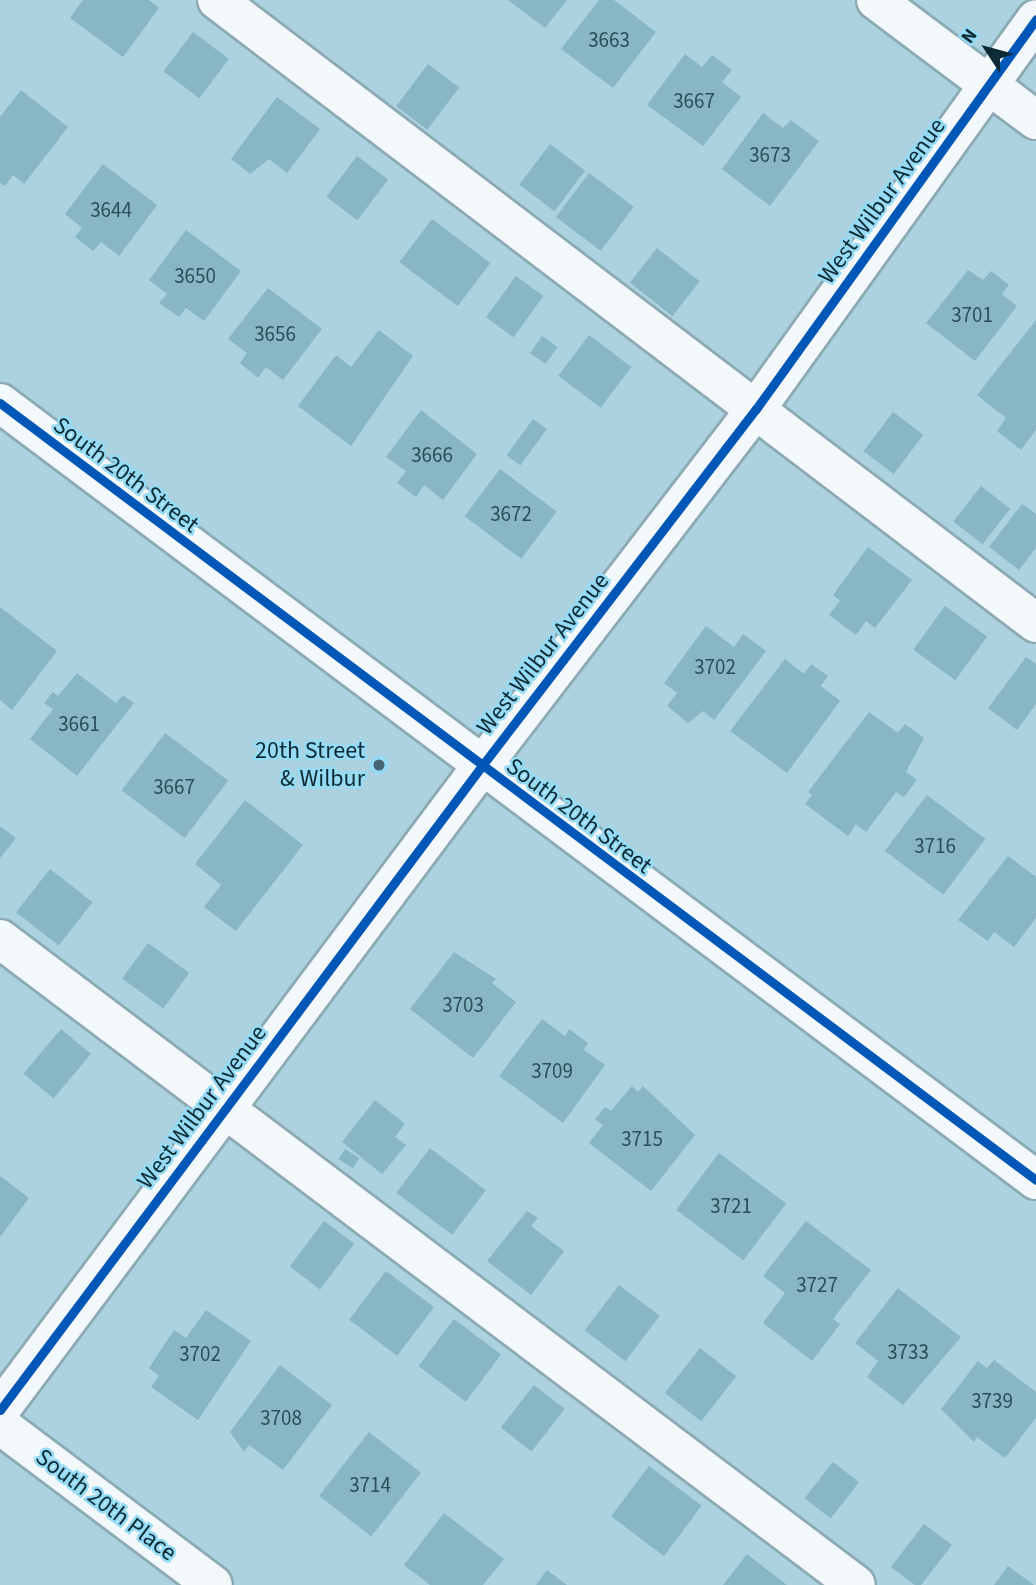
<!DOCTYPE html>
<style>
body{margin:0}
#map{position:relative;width:1036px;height:1585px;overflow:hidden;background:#acd1df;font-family:"Source Sans 3",sans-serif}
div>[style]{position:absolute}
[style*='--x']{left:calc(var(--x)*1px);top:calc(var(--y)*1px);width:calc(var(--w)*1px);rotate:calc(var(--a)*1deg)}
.building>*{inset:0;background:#88b6c5;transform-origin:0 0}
.roads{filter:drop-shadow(2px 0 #8ca9b4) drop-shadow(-2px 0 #8ca9b4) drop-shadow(0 2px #8ca9b4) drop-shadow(0 -2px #8ca9b4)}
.minor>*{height:38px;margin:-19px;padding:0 19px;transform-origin:19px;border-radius:19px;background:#f3f8fa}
.cycleway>*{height:9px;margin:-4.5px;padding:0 4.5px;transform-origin:4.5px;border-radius:4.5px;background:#0057b8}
.dots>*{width:19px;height:19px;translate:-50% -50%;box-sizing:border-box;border:4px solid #96dbf5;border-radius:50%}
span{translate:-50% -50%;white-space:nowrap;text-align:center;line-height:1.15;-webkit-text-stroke:5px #96dbf5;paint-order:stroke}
.number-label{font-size:21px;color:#2c4e58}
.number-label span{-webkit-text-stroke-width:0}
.street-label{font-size:24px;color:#0d2b34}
.poi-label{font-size:24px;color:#0d2b34}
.right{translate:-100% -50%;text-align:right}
.north{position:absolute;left:952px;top:14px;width:70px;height:70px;-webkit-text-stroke:5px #96dbf5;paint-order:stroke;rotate:306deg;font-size:19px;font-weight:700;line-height:28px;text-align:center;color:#0d2b34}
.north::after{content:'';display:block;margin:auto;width:24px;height:32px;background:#0d2b34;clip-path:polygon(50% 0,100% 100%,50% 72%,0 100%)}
</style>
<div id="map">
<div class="building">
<div style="clip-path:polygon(83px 0,149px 0,159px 8px,123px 57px,70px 18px)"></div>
<div style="clip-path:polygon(508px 0,567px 0,545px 28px)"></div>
<div style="clip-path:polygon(599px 0,614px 0,656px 32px,613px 88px,561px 49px)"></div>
<div style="left:193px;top:32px;width:45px;height:49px;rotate:37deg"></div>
<div style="clip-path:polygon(685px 54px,702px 67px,712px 55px,732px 70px,722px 82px,741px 97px,703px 146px,647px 105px)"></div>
<div style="left:428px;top:64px;width:39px;height:53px;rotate:37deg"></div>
<div style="clip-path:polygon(21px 90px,68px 127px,24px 184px,13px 175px,5px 186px,0 183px,0 117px)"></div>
<div style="clip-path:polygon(277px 97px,320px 129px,287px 173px,269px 159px,250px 174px,231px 159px)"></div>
<div style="clip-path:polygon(763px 113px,783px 128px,791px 120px,819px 141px,770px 206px,722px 169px)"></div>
<div style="left:550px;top:144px;width:44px;height:51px;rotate:37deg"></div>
<div style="left:357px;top:156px;width:39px;height:51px;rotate:37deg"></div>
<div style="clip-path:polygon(103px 164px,157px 205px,119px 256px,101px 242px,93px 251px,75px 237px,82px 228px,65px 214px)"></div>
<div style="left:589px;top:173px;width:56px;height:55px;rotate:37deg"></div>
<div style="left:432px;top:219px;width:73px;height:54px;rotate:37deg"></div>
<div style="clip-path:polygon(186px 230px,241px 271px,204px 321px,186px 308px,179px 317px,159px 303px,167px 294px,149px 280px)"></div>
<div style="left:657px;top:248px;width:54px;height:44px;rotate:38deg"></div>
<div style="clip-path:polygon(968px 270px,983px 280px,991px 271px,1009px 285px,1002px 294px,1017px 306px,975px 361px,926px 323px)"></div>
<div style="left:516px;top:276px;width:34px;height:51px;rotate:36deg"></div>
<div style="clip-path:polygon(268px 288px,322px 329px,283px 380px,266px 367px,258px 378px,240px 363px,247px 353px,228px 339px)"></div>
<div style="clip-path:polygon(1036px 320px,1036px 430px,1021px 450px,997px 431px,1006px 418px,977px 395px)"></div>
<div style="clip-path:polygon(379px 330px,413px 356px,351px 446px,298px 406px,336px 355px,351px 367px)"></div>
<div style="left:589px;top:335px;width:53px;height:51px;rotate:37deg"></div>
<div style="left:542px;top:336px;width:19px;height:21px;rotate:35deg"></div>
<div style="clip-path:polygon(421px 410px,477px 454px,443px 500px,424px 485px,416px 497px,397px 483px,406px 471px,386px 457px)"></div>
<div style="left:893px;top:412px;width:38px;height:49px;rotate:37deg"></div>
<div style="left:533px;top:419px;width:17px;height:45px;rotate:36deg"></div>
<div style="left:500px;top:469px;width:71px;height:59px;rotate:37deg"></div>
<div style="left:981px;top:486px;width:37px;height:45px;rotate:38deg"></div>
<div style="clip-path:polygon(1022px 504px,1036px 514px,1036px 548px,1019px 570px,989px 547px)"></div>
<div style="clip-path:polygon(868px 547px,912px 580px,875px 628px,866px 621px,856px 635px,829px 615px,840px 601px,833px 595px)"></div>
<div style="left:945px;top:606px;width:52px;height:54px;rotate:36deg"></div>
<div style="clip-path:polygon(0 607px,57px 651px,12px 710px,0 700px)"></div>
<div style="clip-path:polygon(706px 626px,734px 647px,743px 634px,766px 651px,714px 720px,703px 711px,688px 723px,667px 706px,677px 693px,664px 683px)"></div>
<div style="clip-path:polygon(1026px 657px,1036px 664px,1036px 704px,1017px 730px,988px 708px)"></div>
<div style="clip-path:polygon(785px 659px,804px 674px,811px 664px,828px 676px,821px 686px,840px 701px,787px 773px,730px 731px)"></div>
<div style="clip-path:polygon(77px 673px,116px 703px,123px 695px,134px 703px,77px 776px,30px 739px,53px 709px,44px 703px,53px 692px,58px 696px)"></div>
<div style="clip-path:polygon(869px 712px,898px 733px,905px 724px,924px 738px,906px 772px,917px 780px,904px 797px,896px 792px,866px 832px,856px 824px,848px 836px,805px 804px,812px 795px,808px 792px)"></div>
<div style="left:165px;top:733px;width:79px;height:72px;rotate:37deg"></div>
<div style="left:927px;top:795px;width:73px;height:70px;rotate:37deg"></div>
<div style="clip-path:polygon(245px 800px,303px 845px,236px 931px,204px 907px,221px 885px,195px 864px)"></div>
<div style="clip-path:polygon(0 826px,16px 838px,0 858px)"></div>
<div style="clip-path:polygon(1008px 856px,1036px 877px,1036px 918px,1014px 947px,994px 932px,988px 941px,958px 920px)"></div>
<div style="left:50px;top:869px;width:54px;height:55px;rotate:38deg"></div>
<div style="left:148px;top:943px;width:51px;height:44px;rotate:36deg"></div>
<div style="clip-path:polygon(454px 952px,496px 979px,492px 983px,516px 1002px,473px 1058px,410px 1009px)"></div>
<div style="clip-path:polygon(542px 1019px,565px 1036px,569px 1029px,588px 1043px,584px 1050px,605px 1065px,563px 1123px,499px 1076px)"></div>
<div style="left:61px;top:1029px;width:39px;height:58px;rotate:40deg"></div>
<div style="clip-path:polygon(632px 1086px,638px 1092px,643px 1086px,695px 1135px,651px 1191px,589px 1143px,603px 1125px,595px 1119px,605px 1107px,611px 1111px)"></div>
<div style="clip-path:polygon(375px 1100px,405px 1124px,395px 1137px,406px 1145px,382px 1174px,342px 1142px)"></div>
<div style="left:430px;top:1148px;width:70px;height:56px;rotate:37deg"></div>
<div style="left:345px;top:1149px;width:17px;height:12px;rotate:33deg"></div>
<div style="left:719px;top:1153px;width:84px;height:71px;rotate:37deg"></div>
<div style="clip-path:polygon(0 1176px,29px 1198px,0 1237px)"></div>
<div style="clip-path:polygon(527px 1211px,538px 1218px,531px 1226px,564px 1251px,531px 1295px,487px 1261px)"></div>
<div style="left:324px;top:1221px;width:38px;height:57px;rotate:37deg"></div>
<div style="clip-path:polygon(806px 1221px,871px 1270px,833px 1319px,840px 1324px,812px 1361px,763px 1323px,785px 1293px,763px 1276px)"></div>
<div style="left:386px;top:1271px;width:60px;height:61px;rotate:37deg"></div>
<div style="left:619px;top:1285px;width:51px;height:57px;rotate:37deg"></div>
<div style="clip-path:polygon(898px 1288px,961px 1337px,903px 1405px,867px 1377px,878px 1361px,855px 1343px)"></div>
<div style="clip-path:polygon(206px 1310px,251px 1341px,198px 1420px,151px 1387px,159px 1376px,149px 1368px,174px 1330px,186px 1338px)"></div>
<div style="left:454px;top:1319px;width:59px;height:59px;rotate:37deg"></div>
<div style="left:700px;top:1348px;width:46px;height:57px;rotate:38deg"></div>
<div style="clip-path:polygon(994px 1360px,1036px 1392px,1036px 1418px,1005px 1458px,977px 1437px,974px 1442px,941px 1409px,978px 1361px,987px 1368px)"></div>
<div style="clip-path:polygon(280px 1365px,332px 1405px,283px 1470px,249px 1445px,244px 1452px,230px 1432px)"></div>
<div style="left:534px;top:1385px;width:39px;height:54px;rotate:38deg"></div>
<div style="left:369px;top:1432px;width:66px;height:81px;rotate:38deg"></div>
<div style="left:833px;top:1462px;width:33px;height:46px;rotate:38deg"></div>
<div style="left:649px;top:1466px;width:66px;height:63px;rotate:37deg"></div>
<div style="clip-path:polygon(444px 1513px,504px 1559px,483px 1585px,430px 1585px,404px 1565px)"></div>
<div style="clip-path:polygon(924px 1524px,952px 1545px,921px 1585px,915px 1585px,891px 1567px)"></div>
<div style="clip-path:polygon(747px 1554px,787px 1585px,723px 1585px)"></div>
<div style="clip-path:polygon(1008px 1566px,1034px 1585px,994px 1585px)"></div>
<div style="clip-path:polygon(547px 1570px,567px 1585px,536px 1585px)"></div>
</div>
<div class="roads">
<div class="minor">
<div style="--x:217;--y:0;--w:1029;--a:37.26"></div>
<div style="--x:876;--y:0;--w:200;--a:36.9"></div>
<div style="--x:0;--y:403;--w:1295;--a:36.87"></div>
<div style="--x:0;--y:939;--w:1072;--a:37.04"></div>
<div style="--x:0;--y:1410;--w:803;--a:-53.2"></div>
<div style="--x:481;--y:767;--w:451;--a:-52.5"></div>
<div style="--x:756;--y:409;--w:480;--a:-54.3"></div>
<div style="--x:0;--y:1425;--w:266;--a:36.9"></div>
</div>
</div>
<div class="cycleway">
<div style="--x:0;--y:403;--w:1295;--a:36.87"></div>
<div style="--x:0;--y:1410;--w:803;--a:-53.2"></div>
<div style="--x:481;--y:767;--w:451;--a:-52.5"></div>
<div style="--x:756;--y:409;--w:480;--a:-54.3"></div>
</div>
<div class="dots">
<div style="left:379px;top:765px;background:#456570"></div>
</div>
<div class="number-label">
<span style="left:609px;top:40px">3663</span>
<span style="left:694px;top:101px">3667</span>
<span style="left:770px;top:155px">3673</span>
<span style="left:111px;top:210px">3644</span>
<span style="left:195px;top:276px">3650</span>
<span style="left:972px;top:315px">3701</span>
<span style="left:275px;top:334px">3656</span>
<span style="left:432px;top:455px">3666</span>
<span style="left:511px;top:514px">3672</span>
<span style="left:715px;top:667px">3702</span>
<span style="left:79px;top:724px">3661</span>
<span style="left:174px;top:787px">3667</span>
<span style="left:935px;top:846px">3716</span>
<span style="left:463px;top:1005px">3703</span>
<span style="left:552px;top:1071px">3709</span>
<span style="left:642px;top:1139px">3715</span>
<span style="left:731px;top:1206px">3721</span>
<span style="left:817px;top:1285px">3727</span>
<span style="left:908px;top:1352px">3733</span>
<span style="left:200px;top:1354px">3702</span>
<span style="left:992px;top:1401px">3739</span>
<span style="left:281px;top:1418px">3708</span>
<span style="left:370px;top:1485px">3714</span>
</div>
<div class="street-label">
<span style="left:882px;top:201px;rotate:-54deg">West Wilbur Avenue</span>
<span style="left:126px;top:475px;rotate:37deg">South 20th Street</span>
<span style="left:543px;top:654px;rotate:-52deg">West Wilbur Avenue</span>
<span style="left:579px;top:816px;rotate:37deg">South 20th Street</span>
<span style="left:202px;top:1107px;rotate:-53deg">West Wilbur Avenue</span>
<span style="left:106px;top:1505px;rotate:37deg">South 20th Place</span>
</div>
<div class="poi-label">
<span class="right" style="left:365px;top:765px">20th Street<br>&amp; Wilbur</span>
</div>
<div class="north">N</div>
</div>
